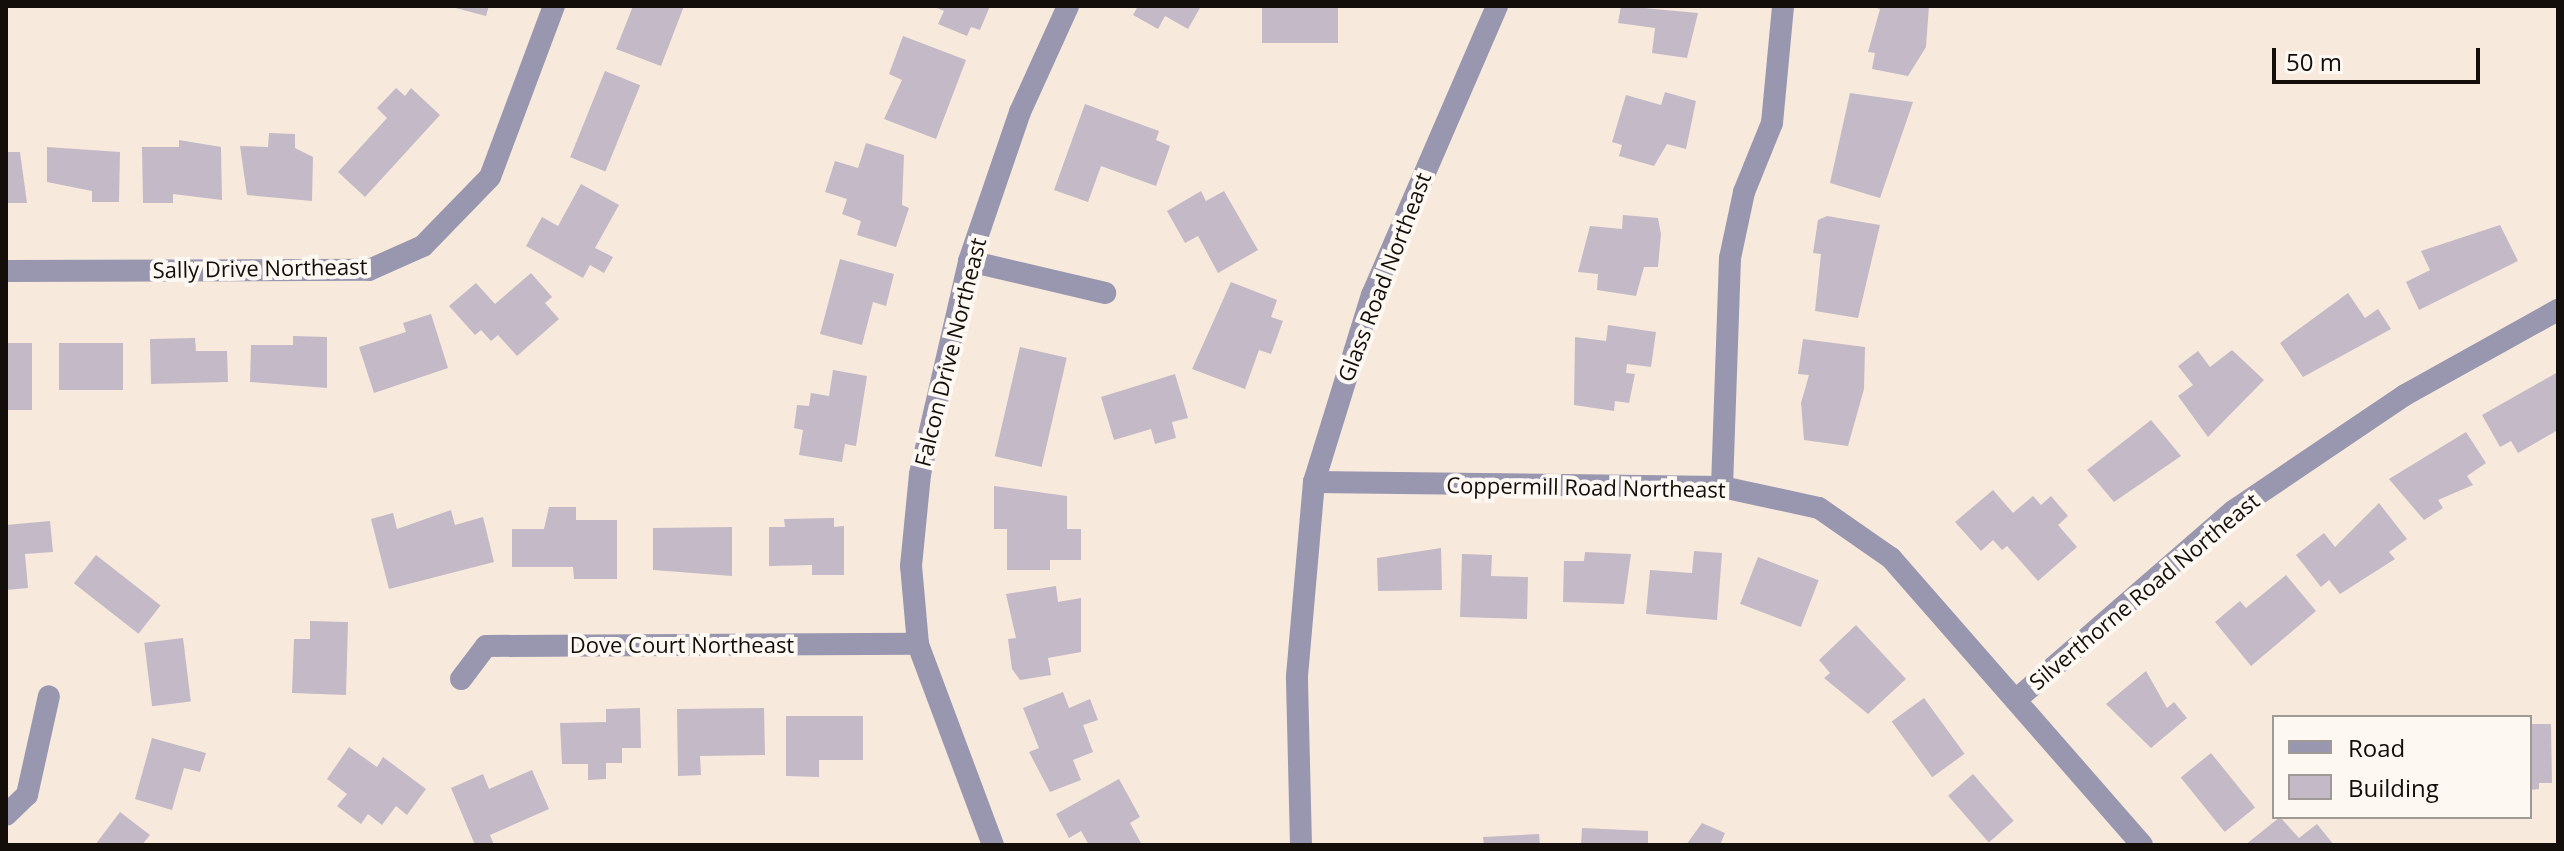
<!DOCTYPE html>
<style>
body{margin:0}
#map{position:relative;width:2564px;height:851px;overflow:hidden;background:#f7eadd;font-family:"Open Sans",sans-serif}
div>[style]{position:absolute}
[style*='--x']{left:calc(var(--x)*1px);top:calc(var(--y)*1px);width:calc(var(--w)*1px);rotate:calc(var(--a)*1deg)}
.building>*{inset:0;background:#c4b9c7;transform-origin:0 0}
.minor>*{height:22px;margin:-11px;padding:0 11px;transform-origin:11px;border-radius:11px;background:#9997b0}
.tertiary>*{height:22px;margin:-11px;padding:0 11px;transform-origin:11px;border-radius:11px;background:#9997b0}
span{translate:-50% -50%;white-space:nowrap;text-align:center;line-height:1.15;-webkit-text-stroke:8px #fef8f3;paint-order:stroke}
.street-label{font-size:22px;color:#130e0a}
.frame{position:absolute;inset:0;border:8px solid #130e0a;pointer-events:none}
.legend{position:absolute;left:2272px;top:715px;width:260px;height:104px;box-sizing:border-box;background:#fef8f3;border:2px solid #a09a96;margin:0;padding:10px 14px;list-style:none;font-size:24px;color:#130e0a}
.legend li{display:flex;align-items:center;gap:16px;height:40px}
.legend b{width:40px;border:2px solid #a09a96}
.scale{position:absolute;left:2272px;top:48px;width:208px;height:36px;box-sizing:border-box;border:4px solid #130e0a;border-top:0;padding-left:10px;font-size:24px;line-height:28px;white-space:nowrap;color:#130e0a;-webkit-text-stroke:6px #fef8f3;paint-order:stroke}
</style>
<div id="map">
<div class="building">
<div style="clip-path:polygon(448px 6px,489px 6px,486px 16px)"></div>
<div style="clip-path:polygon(633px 6px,684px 6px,661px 66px,616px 49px)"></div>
<div style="clip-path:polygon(932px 6px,990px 6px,980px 30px,971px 27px,967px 36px,938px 24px,944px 11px)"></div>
<div style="clip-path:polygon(1138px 6px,1201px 6px,1188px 29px,1165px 16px,1158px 29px,1133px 15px)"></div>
<div style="left:1262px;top:6px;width:76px;height:37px"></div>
<div style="clip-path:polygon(1621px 6px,1698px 13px,1687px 58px,1652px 53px,1655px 28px,1618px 23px)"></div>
<div style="clip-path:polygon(1871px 6px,1929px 6px,1926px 47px,1908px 76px,1872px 69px,1875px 53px,1868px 52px,1880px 9px)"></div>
<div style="clip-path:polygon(903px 36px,966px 60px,936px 139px,884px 119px,902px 80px,889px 74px)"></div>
<div style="left:605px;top:71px;width:38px;height:93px;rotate:22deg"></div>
<div style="clip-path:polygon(396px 88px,405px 96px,411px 88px,440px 115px,365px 197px,338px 172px,387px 118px,377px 108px)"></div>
<div style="clip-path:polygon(1665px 92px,1696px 101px,1686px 149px,1667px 144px,1654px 166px,1619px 156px,1622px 145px,1612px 142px,1626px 95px,1661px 105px)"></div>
<div style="clip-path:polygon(1850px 93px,1913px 102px,1880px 198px,1830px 183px)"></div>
<div style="clip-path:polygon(1085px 104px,1159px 131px,1156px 140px,1170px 146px,1156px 186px,1101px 166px,1088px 202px,1054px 190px)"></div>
<div style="clip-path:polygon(269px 133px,295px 134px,295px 148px,313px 157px,312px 201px,247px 195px,240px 146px,268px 147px)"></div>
<div style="clip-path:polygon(179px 140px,221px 147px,222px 200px,173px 194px,173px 203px,143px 203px,142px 147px,179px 147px)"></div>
<div style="clip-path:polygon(866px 143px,904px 155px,902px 205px,909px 208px,896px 247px,857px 235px,861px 221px,842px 214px,847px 199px,825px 192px,835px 161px,858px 168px)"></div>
<div style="clip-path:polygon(47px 147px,120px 152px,119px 202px,92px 202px,92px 191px,47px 182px)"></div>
<div style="clip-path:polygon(6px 152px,20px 152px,27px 203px,6px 203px)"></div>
<div style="clip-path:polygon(581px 184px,619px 205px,595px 248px,613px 257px,604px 273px,590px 265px,583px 278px,526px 246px,542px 217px,558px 226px)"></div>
<div style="clip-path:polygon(1201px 191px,1206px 201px,1224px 191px,1258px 250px,1218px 273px,1198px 236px,1185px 243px,1167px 211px)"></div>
<div style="clip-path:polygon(1623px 215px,1658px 218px,1661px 234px,1658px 267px,1644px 267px,1636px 296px,1597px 290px,1598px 274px,1578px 272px,1590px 226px,1622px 229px)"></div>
<div style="clip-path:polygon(1827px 216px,1880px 225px,1858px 318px,1815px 311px,1821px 254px,1813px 253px,1818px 220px)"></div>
<div style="clip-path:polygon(2500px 225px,2518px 261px,2419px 310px,2406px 282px,2430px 270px,2421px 251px)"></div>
<div style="clip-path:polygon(840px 259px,894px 274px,886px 306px,873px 302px,862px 345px,820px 334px)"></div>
<div style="clip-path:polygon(531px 273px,552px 297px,545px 303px,559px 319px,517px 356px,498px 335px,491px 341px,481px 330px,475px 335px,449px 306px,476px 283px,495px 304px)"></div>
<div style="clip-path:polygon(1231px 282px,1277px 300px,1271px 317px,1283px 321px,1271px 354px,1259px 350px,1245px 389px,1192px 369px)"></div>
<div style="clip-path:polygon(2348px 293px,2365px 318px,2378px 309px,2391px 329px,2303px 377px,2280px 343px)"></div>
<div style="clip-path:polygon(431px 314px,448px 368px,374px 393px,359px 347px,406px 332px,403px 323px)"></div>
<div style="clip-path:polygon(1608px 325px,1656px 332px,1651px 367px,1627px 364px,1626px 373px,1635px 374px,1629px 403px,1615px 401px,1614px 411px,1574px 405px,1575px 337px,1606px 341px)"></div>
<div style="clip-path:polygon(293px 336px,327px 337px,327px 388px,250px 382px,251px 345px,293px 345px)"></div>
<div style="clip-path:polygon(195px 338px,196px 351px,227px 351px,228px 382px,151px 384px,150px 339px)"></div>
<div style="clip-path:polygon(1803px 339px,1865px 347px,1864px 389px,1848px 446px,1804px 440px,1801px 403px,1809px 375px,1798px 374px)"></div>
<div style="left:6px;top:343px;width:26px;height:67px"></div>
<div style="left:59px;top:343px;width:64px;height:47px"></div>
<div style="left:1020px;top:347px;width:48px;height:112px;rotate:13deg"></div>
<div style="clip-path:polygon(2232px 350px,2264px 380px,2208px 437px,2178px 396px,2193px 385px,2178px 366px,2198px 351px,2210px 367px)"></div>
<div style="clip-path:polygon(833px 370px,867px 376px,856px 446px,845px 444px,842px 462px,799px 455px,803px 430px,794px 428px,797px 405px,809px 406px,811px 393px,829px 396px)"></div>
<div style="clip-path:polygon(2558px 372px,2558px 430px,2518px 453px,2511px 441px,2500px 447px,2482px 415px)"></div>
<div style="clip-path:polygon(1175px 374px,1188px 418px,1172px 422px,1176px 438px,1155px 444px,1151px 429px,1114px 440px,1101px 397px)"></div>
<div style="clip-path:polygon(2151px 420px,2181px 456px,2114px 502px,2087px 470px)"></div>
<div style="clip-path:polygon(2466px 432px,2486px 463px,2467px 476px,2473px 485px,2438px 500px,2443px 508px,2424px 520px,2389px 479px)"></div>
<div style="clip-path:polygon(994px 486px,1067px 496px,1067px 529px,1081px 529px,1081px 560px,1050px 560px,1050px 570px,1007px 570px,1007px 529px,994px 529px)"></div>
<div style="clip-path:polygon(1993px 490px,2013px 513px,2033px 496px,2041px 505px,2051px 496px,2068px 516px,2058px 525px,2077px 547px,2038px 581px,2007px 546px,2002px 550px,1993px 540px,1981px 551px,1955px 522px)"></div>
<div style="clip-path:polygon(2379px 503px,2407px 539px,2389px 552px,2395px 559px,2340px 594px,2329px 580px,2321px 587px,2296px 555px,2324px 533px,2335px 547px)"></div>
<div style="clip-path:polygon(549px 507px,576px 507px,576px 520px,617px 520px,617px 579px,574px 579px,573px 567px,512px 567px,512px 529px,544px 529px)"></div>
<div style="clip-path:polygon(451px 510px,455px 525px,483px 517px,494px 562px,389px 589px,371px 519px,393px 513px,397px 529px)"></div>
<div style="clip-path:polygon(834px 518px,834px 527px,844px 526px,844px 575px,812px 575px,812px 565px,769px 566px,769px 527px,785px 527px,784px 519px)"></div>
<div style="clip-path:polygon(50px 521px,53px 552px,25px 554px,28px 588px,6px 590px,6px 525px)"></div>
<div style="clip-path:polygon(732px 527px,732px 576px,653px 570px,653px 528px)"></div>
<div style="clip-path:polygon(1441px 548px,1442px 590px,1378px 591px,1377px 558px)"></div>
<div style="clip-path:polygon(1694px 551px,1722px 553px,1717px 620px,1646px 614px,1650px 570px,1692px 573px)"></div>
<div style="clip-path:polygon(1585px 552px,1631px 554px,1624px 604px,1563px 602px,1564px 561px,1584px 561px)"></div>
<div style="clip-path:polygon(1462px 554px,1492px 555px,1491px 576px,1528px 577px,1527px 619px,1460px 617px)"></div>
<div style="left:96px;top:555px;width:82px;height:36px;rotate:38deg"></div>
<div style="left:1758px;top:557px;width:65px;height:50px;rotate:21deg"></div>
<div style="clip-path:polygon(2286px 575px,2316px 611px,2251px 666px,2215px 622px,2240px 601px,2246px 608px)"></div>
<div style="clip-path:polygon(1056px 586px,1058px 602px,1081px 598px,1081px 652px,1048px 658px,1051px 675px,1020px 680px,1012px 669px,1008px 639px,1016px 638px,1006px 594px)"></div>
<div style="clip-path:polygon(310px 621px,348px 622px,346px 695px,292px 693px,294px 639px,310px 639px)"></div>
<div style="clip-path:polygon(1856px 625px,1906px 679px,1868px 714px,1824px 678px,1830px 673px,1819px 660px)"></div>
<div style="left:183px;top:638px;width:64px;height:39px;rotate:83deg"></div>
<div style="clip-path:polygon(2146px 671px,2167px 708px,2174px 702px,2187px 718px,2151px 748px,2106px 704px)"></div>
<div style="clip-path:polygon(1063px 692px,1069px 708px,1090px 699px,1098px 720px,1083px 725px,1093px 752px,1073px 760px,1081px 780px,1050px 792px,1029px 752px,1039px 748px,1023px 708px)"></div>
<div style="left:1924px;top:698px;width:69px;height:40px;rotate:54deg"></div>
<div style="clip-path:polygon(640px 708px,641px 748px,622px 748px,622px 763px,606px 763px,606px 779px,588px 780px,588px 764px,562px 764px,560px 723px,606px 722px,606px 709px)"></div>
<div style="clip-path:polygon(764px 708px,765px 755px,700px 756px,701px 775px,678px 776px,677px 709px)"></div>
<div style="clip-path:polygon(786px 716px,863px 716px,863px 760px,819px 760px,819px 777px,786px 776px)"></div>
<div style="clip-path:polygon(2530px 724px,2551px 724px,2552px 783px,2539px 783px,2539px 789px,2530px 790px)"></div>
<div style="clip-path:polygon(152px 738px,206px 753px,200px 772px,184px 768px,172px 810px,135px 799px)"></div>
<div style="clip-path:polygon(349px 747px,377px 767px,383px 757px,426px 789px,407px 815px,396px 806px,382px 825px,368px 814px,361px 824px,337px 806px,347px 794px,327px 779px)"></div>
<div style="left:2211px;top:753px;width:70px;height:39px;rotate:51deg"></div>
<div style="clip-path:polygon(532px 770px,549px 809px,490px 835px,494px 845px,475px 845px,451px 788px,483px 774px,489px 789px)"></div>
<div style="left:1973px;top:774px;width:62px;height:33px;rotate:49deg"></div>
<div style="clip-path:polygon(1119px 779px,1140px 817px,1130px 823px,1142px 845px,1089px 845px,1081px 831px,1069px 838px,1056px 814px)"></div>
<div style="clip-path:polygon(120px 812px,150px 835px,142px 845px,95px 845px)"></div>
<div style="clip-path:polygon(2280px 817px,2299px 838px,2317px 824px,2334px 845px,2245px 845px)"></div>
<div style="clip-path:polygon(1702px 823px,1725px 833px,1720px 845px,1686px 845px)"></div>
<div style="clip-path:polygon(1582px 828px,1648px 831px,1648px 845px,1581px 845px)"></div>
<div style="clip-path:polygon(1539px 834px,1540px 845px,1484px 845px,1483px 837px)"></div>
</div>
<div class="minor">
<div style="--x:969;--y:261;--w:140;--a:13.2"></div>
<div style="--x:6;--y:271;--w:363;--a:-0.2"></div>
<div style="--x:369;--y:270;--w:59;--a:-24"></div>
<div style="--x:423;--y:246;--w:96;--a:-45.8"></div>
<div style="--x:490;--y:177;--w:183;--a:-69.5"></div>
<div style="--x:1314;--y:482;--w:408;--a:0.7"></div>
<div style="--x:1722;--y:487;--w:99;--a:12.2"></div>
<div style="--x:1819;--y:508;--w:88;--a:34.8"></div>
<div style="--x:1891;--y:558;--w:381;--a:48.8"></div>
<div style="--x:1722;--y:487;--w:229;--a:-88"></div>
<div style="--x:1730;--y:258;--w:67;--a:-78"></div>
<div style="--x:1744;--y:192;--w:74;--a:-67.9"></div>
<div style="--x:1772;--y:123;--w:118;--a:-84.6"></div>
<div style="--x:461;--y:679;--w:41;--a:-52.9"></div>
<div style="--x:486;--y:646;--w:432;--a:-0.3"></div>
<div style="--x:2018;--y:698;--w:285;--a:-41"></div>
<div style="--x:2233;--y:511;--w:207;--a:-34"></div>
<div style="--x:2405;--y:395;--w:175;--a:-29.1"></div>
<div style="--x:6;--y:815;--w:29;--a:-44"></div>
<div style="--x:27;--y:795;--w:101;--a:-77.5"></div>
<div style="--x:993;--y:845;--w:215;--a:-110.5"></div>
<div style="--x:918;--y:644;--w:78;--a:-95.1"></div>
<div style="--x:911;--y:566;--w:92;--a:-84.4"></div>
<div style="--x:920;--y:474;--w:219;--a:-77"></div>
<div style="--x:969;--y:261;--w:157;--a:-71.1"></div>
<div style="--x:1020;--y:112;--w:116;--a:-65.6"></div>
</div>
<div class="tertiary">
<div style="--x:1301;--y:845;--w:169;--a:-91.4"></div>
<div style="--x:1297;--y:676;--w:195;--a:-85"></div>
<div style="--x:1314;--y:482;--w:196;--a:-72.8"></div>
<div style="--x:1372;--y:295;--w:315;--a:-66.6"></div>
</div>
<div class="street-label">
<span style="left:260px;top:268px;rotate:-1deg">Sally Drive Northeast</span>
<span style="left:1384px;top:277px;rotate:-69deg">Glass Road Northeast</span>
<span style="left:950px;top:352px;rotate:-76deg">Falcon Drive Northeast</span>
<span style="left:1586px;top:487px;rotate:1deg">Coppermill Road Northeast</span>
<span style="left:2144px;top:591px;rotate:-40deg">Silverthorne Road Northeast</span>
<span style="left:682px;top:645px">Dove Court Northeast</span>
</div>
<div class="frame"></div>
<ul class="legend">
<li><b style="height:10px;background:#9997b0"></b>Road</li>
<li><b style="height:22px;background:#c4b9c7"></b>Building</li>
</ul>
<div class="scale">50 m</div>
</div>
